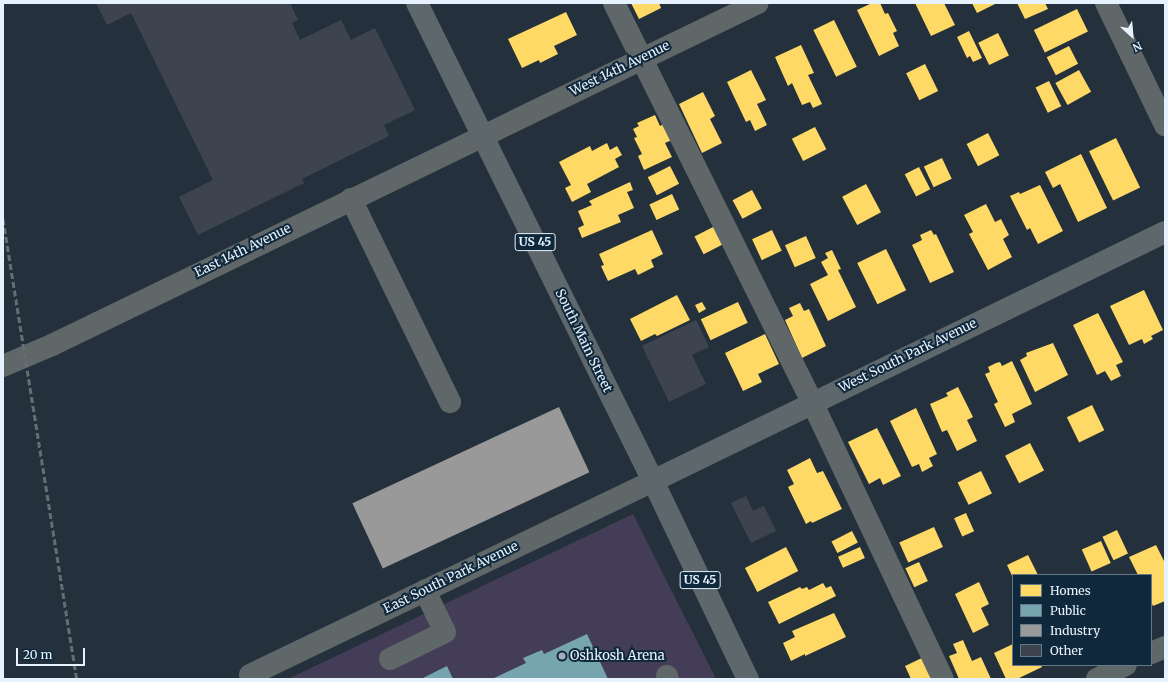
<!DOCTYPE html>
<style>
body{margin:0}
#map{position:relative;width:1168px;height:682px;overflow:hidden;background:#24313c;font-family:Merriweather,serif}
div>[style]{position:absolute}
[style*='--x']{left:calc(var(--x)*1px);top:calc(var(--y)*1px);width:calc(var(--w)*1px);rotate:calc(var(--a)*1deg)}
.green>*{inset:0;background:#443d57}
.homes>*{inset:0;background:#ffd966;transform-origin:0 0}
.public>*{inset:0;background:#76a5af}
.industry>*{inset:0;background:#999;transform-origin:0 0}
.building>*{inset:0;background:#3d4450}
.minor>*{height:22px;margin:-11px;padding:0 11px;transform-origin:11px;border-radius:11px;background:#606769}
.major>*{height:22px;margin:-11px;padding:0 11px;transform-origin:11px;border-radius:11px;background:#5d676c}
.rail>*{height:3px;margin-top:-1.5px;transform-origin:0;background:repeating-linear-gradient(90deg,#656d73 0 6px,transparent 0 9px)}
.dots>*{width:11px;height:11px;translate:-50% -50%;box-sizing:border-box;border:2px solid #10283b;border-radius:50%}
span{translate:-50% -50%;white-space:nowrap;text-align:center;line-height:1.15;-webkit-text-stroke:4px #10283b;paint-order:stroke}
.shield-label span{padding:1px 3px;background:#10283b;border:1px solid;border-radius:3px;-webkit-text-stroke-width:0}
.shield-label{font-size:12px;color:#e6f2fd;font-weight:700}
.street-label{font-size:13px;color:#e6f2fd}
.poi-label{font-size:13px;color:#e6f2fd}
.left{translate:0 -50%;text-align:left}
.frame{position:absolute;inset:0;border:4px solid #e6f2fd;pointer-events:none}
.legend{position:absolute;left:1012px;top:574px;width:140px;height:92px;box-sizing:border-box;background:#10283b;border:1px solid #667989;margin:0;padding:5px 7px;list-style:none;font-size:12px;color:#e6f2fd}
.legend li{display:flex;align-items:center;gap:8px;height:20px}
.legend b{width:20px;border:1px solid #667989}
.north{position:absolute;left:1112px;top:16px;width:40px;height:40px;-webkit-text-stroke:3px #10283b;paint-order:stroke;rotate:154deg;font-size:11px;font-weight:700;line-height:16px;text-align:center;color:#e6f2fd}
.north::after{content:'';display:block;margin:auto;width:14px;height:18px;background:#e6f2fd;clip-path:polygon(50% 0,100% 100%,50% 72%,0 100%)}
.scale{position:absolute;left:16px;top:648px;width:69px;height:18px;box-sizing:border-box;border:2px solid #e6f2fd;border-top:0;padding-left:5px;font-size:12px;line-height:14px;white-space:nowrap;color:#e6f2fd;-webkit-text-stroke:3px #10283b;paint-order:stroke}
</style>
<div id="map">
<div class="green">
<div style="clip-path:polygon(633px 514px,716px 679px,288px 679px)"></div>
</div>
<div class="homes">
<div style="clip-path:polygon(631px 3px,659px 3px,661px 8px,639px 19px)"></div>
<div style="clip-path:polygon(872px 3px,880px 3px,885px 14px,888px 13px,897px 31px,893px 33px,899px 46px,879px 56px,857px 10px)"></div>
<div style="clip-path:polygon(915px 3px,944px 3px,955px 25px,931px 36px)"></div>
<div style="clip-path:polygon(972px 3px,997px 3px,977px 13px)"></div>
<div style="clip-path:polygon(1017px 3px,1045px 3px,1048px 9px,1025px 19px)"></div>
<div style="left:1077px;top:9px;width:25px;height:48px;rotate:64deg"></div>
<div style="clip-path:polygon(566px 12px,577px 35px,554px 46px,558px 54px,540px 63px,539px 60px,522px 68px,508px 39px)"></div>
<div style="left:834px;top:20px;width:52px;height:23px;rotate:64deg"></div>
<div style="clip-path:polygon(969px 31px,982px 58px,973px 62px,970px 56px,967px 58px,957px 37px)"></div>
<div style="left:998px;top:33px;width:25px;height:22px;rotate:64deg"></div>
<div style="clip-path:polygon(801px 45px,814px 73px,808px 75px,822px 104px,813px 108px,810px 102px,802px 105px,792px 83px,788px 86px,775px 57px)"></div>
<div style="left:1069px;top:46px;width:20px;height:25px;rotate:63deg"></div>
<div style="left:925px;top:64px;width:30px;height:21px;rotate:64deg"></div>
<div style="clip-path:polygon(751px 70px,766px 100px,757px 104px,767px 125px,755px 131px,750px 120px,746px 122px,727px 82px)"></div>
<div style="left:1079px;top:70px;width:25px;height:27px;rotate:61deg"></div>
<div style="left:1049px;top:81px;width:28px;height:15px;rotate:64deg"></div>
<div style="clip-path:polygon(703px 92px,715px 116px,710px 119px,722px 143px,702px 153px,679px 104px)"></div>
<div style="clip-path:polygon(655px 115px,660px 126px,664px 124px,672px 140px,665px 143px,672px 157px,644px 170px,638px 156px,642px 154px,634px 138px,637px 137px,633px 129px,639px 126px,637px 123px)"></div>
<div style="left:815px;top:127px;width:25px;height:26px;rotate:63deg"></div>
<div style="left:988px;top:133px;width:25px;height:24px;rotate:63deg"></div>
<div style="left:1116px;top:138px;width:55px;height:30px;rotate:64deg"></div>
<div style="clip-path:polygon(607px 143px,610px 150px,617px 146px,622px 155px,615px 159px,619px 167px,587px 184px,591px 192px,572px 202px,565px 188px,571px 185px,559px 162px,590px 146px,592px 151px)"></div>
<div style="clip-path:polygon(1081px 154px,1107px 208px,1078px 222px,1060px 184px,1053px 188px,1045px 172px)"></div>
<div style="left:942px;top:158px;width:23px;height:20px;rotate:65deg"></div>
<div style="left:670px;top:166px;width:20px;height:25px;rotate:63deg"></div>
<div style="left:919px;top:167px;width:25px;height:16px;rotate:63deg"></div>
<div style="clip-path:polygon(630px 182px,633px 190px,627px 192px,634px 208px,618px 215px,621px 222px,582px 238px,578px 228px,584px 225px,578px 211px,592px 205px,589px 201px)"></div>
<div style="left:866px;top:184px;width:32px;height:27px;rotate:62deg"></div>
<div style="clip-path:polygon(1040px 185px,1063px 231px,1038px 244px,1030px 228px,1027px 230px,1010px 196px,1019px 192px,1020px 194px)"></div>
<div style="left:752px;top:190px;width:21px;height:22px;rotate:62deg"></div>
<div style="left:672px;top:194px;width:17px;height:25px;rotate:65deg"></div>
<div style="clip-path:polygon(986px 204px,995px 222px,1001px 219px,1009px 235px,1003px 239px,1012px 257px,988px 270px,969px 234px,973px 232px,964px 215px)"></div>
<div style="left:715px;top:226px;width:20px;height:23px;rotate:63deg"></div>
<div style="clip-path:polygon(652px 230px,663px 254px,651px 260px,654px 267px,638px 275px,635px 269px,608px 281px,601px 266px,604px 265px,599px 254px)"></div>
<div style="left:772px;top:230px;width:23px;height:22px;rotate:65deg"></div>
<div style="clip-path:polygon(931px 230px,934px 235px,936px 234px,954px 272px,930px 283px,912px 245px,922px 240px,920px 235px)"></div>
<div style="left:806px;top:236px;width:24px;height:23px;rotate:66deg"></div>
<div style="left:886px;top:249px;width:46px;height:32px;rotate:64deg"></div>
<div style="clip-path:polygon(832px 250px,841px 269px,838px 270px,856px 307px,828px 321px,810px 284px,828px 275px,821px 262px,828px 258px,825px 253px)"></div>
<div style="clip-path:polygon(1144px 290px,1163px 330px,1151px 336px,1153px 339px,1144px 344px,1142px 339px,1129px 345px,1110px 306px)"></div>
<div style="clip-path:polygon(677px 295px,690px 320px,657px 336px,655px 334px,641px 341px,630px 319px)"></div>
<div style="clip-path:polygon(702px 302px,706px 309px,699px 313px,695px 305px)"></div>
<div style="left:738px;top:302px;width:23px;height:41px;rotate:65deg"></div>
<div style="clip-path:polygon(800px 303px,804px 311px,809px 309px,826px 346px,802px 358px,785px 320px,793px 316px,789px 308px)"></div>
<div style="clip-path:polygon(1098px 313px,1123px 362px,1116px 365px,1121px 376px,1111px 381px,1105px 371px,1097px 375px,1073px 325px)"></div>
<div style="clip-path:polygon(765px 334px,779px 364px,758px 374px,762px 382px,743px 391px,725px 353px)"></div>
<div style="clip-path:polygon(1053px 343px,1068px 375px,1035px 392px,1020px 360px,1027px 356px,1026px 353px)"></div>
<div style="clip-path:polygon(1012px 361px,1032px 404px,1012px 414px,1015px 422px,1005px 427px,994px 404px,998px 402px,985px 374px,990px 372px,988px 367px,996px 363px,1000px 362px,1002px 366px)"></div>
<div style="clip-path:polygon(958px 387px,973px 417px,967px 420px,977px 441px,957px 451px,947px 430px,942px 432px,930px 404px,948px 396px,946px 393px)"></div>
<div style="left:1092px;top:405px;width:28px;height:28px;rotate:64deg"></div>
<div style="clip-path:polygon(916px 408px,937px 454px,929px 458px,933px 466px,922px 472px,919px 464px,912px 467px,890px 421px)"></div>
<div style="clip-path:polygon(877px 428px,901px 476px,883px 485px,880px 478px,869px 484px,848px 442px)"></div>
<div style="left:1030px;top:443px;width:31px;height:28px;rotate:63deg"></div>
<div style="clip-path:polygon(810px 458px,817px 473px,823px 471px,842px 509px,812px 523px,811px 521px,806px 524px,788px 487px,794px 484px,787px 470px)"></div>
<div style="left:981px;top:471px;width:25px;height:26px;rotate:64deg"></div>
<div style="left:966px;top:513px;width:20px;height:13px;rotate:66deg"></div>
<div style="left:934px;top:527px;width:22px;height:38px;rotate:66deg"></div>
<div style="left:1117px;top:530px;width:26px;height:16px;rotate:65deg"></div>
<div style="left:852px;top:531px;width:13px;height:23px;rotate:63deg"></div>
<div style="left:1101px;top:541px;width:24px;height:21px;rotate:66deg"></div>
<div style="clip-path:polygon(1156px 545px,1165px 563px,1165px 601px,1153px 606px,1151px 602px,1151px 575px,1138px 575px,1129px 557px)"></div>
<div style="left:786px;top:547px;width:27px;height:46px;rotate:63deg"></div>
<div style="left:860px;top:547px;width:12px;height:24px;rotate:66deg"></div>
<div style="clip-path:polygon(1028px 555px,1038px 575px,1013px 575px,1013px 578px,1007px 565px)"></div>
<div style="left:919px;top:562px;width:21px;height:15px;rotate:65deg"></div>
<div style="clip-path:polygon(979px 582px,989px 604px,981px 608px,989px 625px,973px 633px,955px 594px)"></div>
<div style="clip-path:polygon(823px 583px,826px 588px,831px 586px,836px 596px,779px 624px,768px 602px,800px 587px,802px 589px,807px 587px,809px 590px)"></div>
<div style="clip-path:polygon(834px 613px,846px 637px,805px 656px,805px 654px,791px 661px,783px 643px,795px 637px,792px 631px)"></div>
<div style="clip-path:polygon(963px 640px,972px 661px,981px 657px,991px 679px,959px 679px,949px 656px,957px 653px,953px 644px)"></div>
<div style="clip-path:polygon(1013px 644px,1013px 665px,1041px 665px,1042px 667px,1017px 679px,1006px 679px,994px 653px)"></div>
<div style="clip-path:polygon(924px 657px,934px 679px,911px 679px,905px 666px)"></div>
</div>
<div class="public">
<div style="clip-path:polygon(587px 634px,608px 679px,492px 679px,526px 663px,523px 658px,542px 650px,544px 654px)"></div>
<div style="clip-path:polygon(447px 666px,453px 679px,421px 679px)"></div>
</div>
<div class="industry">
<div style="left:559px;top:407px;width:72px;height:228px;rotate:65deg"></div>
</div>
<div class="building">
<div style="clip-path:polygon(96px 3px,290px 3px,298px 20px,292px 23px,300px 40px,341px 20px,351px 40px,375px 28px,415px 110px,384px 125px,389px 136px,302px 179px,304px 183px,198px 235px,179px 197px,213px 180px,131px 13px,107px 25px)"></div>
<div style="clip-path:polygon(696px 320px,709px 347px,692px 355px,706px 384px,669px 402px,642px 346px)"></div>
<div style="clip-path:polygon(746px 496px,753px 511px,764px 506px,776px 531px,751px 543px,731px 503px)"></div>
</div>
<div class="minor">
<div style="--x:614;--y:3;--w:445;--a:63.6"></div>
<div style="--x:812;--y:402;--w:306;--a:64.7"></div>
<div style="--x:1106;--y:3;--w:136;--a:64.2"></div>
<div style="--x:351;--y:199;--w:226;--a:64"></div>
<div style="--x:3;--y:366;--w:53;--a:-23.2"></div>
<div style="--x:52;--y:345;--w:784;--a:-25.85"></div>
<div style="--x:1151;--y:653;--w:15;--a:-23"></div>
<div style="--x:390;--y:659;--w:61;--a:-26.1"></div>
<div style="--x:445;--y:632;--w:46;--a:-116"></div>
<div style="--x:250;--y:675;--w:447;--a:-25.7"></div>
<div style="--x:667;--y:676;--w:3;--a:72"></div>
<div style="--x:1097;--y:679;--w:32;--a:-26"></div>
</div>
<div class="major">
<div style="--x:417;--y:3;--w:533;--a:63.72"></div>
<div style="--x:653;--y:481;--w:220;--a:64.4"></div>
<div style="--x:653;--y:481;--w:569;--a:-25.93"></div>
</div>
<div class="rail">
<div style="--x:3;--y:219;--w:466;--a:80.9"></div>
</div>
<div class="dots">
<div style="left:562px;top:656px;background:#a2aeb9"></div>
</div>
<div class="shield-label">
<span style="left:535px;top:242px">US 45</span>
<span style="left:700px;top:580px">US 45</span>
</div>
<div class="street-label">
<span style="left:620px;top:69px;rotate:-26deg">West 14th Avenue</span>
<span style="left:243px;top:251px;rotate:-26deg">East 14th Avenue</span>
<span style="left:583px;top:341px;rotate:64deg">South Main Street</span>
<span style="left:908px;top:356px;rotate:-26deg">West South Park Avenue</span>
<span style="left:451px;top:578px;rotate:-26deg">East South Park Avenue</span>
</div>
<div class="poi-label">
<span class="left" style="left:570px;top:656px">Oshkosh Arena</span>
</div>
<div class="frame"></div>
<ul class="legend">
<li><b style="height:11px;background:#ffd966"></b>Homes</li>
<li><b style="height:11px;background:#76a5af"></b>Public</li>
<li><b style="height:11px;background:#999"></b>Industry</li>
<li><b style="height:11px;background:#3d4450"></b>Other</li>
</ul>
<div class="north">N</div>
<div class="scale">20 m</div>
</div>
